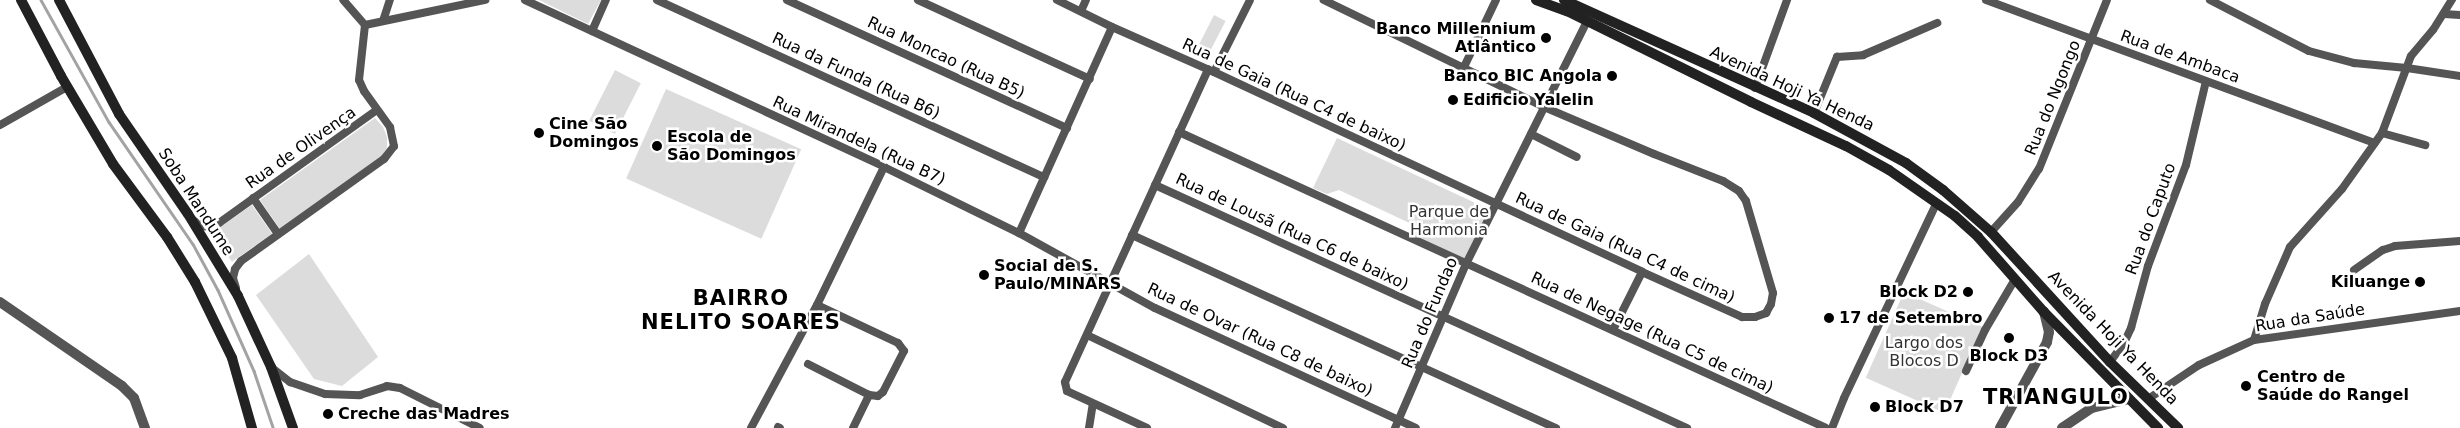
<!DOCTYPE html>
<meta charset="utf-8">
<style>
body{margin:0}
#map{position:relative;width:2460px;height:428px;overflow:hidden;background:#fff;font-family:"DejaVu Sans",sans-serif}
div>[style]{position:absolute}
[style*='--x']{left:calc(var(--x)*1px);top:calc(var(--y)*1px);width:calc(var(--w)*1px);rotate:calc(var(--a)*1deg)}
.green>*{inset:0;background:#dcdcdc;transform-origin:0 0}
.stream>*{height:2.5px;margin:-1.25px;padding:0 1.25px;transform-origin:1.25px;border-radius:1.25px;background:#a3a3a3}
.minor>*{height:8px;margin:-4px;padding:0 4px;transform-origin:4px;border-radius:4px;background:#555}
.tertiary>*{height:10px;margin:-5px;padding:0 5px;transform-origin:5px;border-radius:5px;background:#555}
.secondary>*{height:10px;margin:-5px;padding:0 5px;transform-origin:5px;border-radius:5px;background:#222}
.dots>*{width:14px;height:14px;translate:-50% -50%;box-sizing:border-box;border:2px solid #fff;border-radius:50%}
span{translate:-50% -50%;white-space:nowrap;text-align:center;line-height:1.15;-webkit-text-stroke:5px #fff;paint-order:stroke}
.poi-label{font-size:16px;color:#000;font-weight:700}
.right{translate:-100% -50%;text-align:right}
.left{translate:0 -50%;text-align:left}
.street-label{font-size:16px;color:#000}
.park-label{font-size:16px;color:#333}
.district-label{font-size:21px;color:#000;font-weight:700;letter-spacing:1px}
</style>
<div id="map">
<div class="green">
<div style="clip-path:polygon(539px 0,601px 0,588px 24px)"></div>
<div style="left:1214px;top:15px;width:13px;height:33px;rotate:27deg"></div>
<div style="left:615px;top:70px;width:29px;height:57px;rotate:27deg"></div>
<div style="left:666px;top:89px;width:148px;height:98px;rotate:24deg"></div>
<div style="clip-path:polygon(375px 118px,383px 127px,387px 137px,387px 148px,382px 156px,280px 229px,260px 200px)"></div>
<div style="clip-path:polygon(1337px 138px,1488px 209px,1465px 259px,1412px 235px,1416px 226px,1339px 190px,1327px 194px,1313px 188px)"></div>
<div style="left:252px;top:205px;width:35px;height:49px;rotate:55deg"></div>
<div style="clip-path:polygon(309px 254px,378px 357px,342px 386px,314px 379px,256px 295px)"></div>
<div style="left:1904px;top:292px;width:86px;height:94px;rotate:24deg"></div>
</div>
<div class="stream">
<div style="--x:41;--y:0;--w:140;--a:60.9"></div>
<div style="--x:109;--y:122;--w:148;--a:55.5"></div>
<div style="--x:193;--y:244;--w:52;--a:61.5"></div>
<div style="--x:218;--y:290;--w:89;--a:66"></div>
<div style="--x:254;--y:371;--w:59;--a:71.3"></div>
</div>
<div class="minor">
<div style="--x:525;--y:0;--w:396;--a:24.9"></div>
<div style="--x:884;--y:167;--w:150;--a:26.1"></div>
<div style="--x:1019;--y:233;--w:155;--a:28.9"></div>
<div style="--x:1155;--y:308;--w:287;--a:24.7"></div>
<div style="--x:657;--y:0;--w:426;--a:24.6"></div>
<div style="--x:787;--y:0;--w:308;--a:24.6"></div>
<div style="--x:918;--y:0;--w:189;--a:24.7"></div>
<div style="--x:1057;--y:0;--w:61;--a:26.1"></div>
<div style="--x:1112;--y:27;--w:111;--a:23.8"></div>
<div style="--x:1214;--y:72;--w:472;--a:25"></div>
<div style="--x:1642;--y:272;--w:110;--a:24.2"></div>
<div style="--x:1742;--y:317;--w:13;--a:0"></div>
<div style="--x:1755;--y:317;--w:12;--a:-20"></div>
<div style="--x:1766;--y:313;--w:10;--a:-61"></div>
<div style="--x:1771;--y:304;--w:11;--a:-80"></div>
<div style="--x:1773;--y:293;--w:96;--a:-106.4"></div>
<div style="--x:1746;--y:201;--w:12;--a:-125"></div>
<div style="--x:1739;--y:191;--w:19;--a:-148"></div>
<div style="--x:1723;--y:181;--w:74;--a:-158.6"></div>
<div style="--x:1654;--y:154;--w:120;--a:-156.9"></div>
<div style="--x:1544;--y:107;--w:245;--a:-154.1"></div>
<div style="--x:1986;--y:0;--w:414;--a:20.2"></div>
<div style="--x:2210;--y:0;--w:111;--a:27.3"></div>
<div style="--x:2309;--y:51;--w:47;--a:14.9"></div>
<div style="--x:2354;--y:63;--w:53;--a:5.4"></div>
<div style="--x:2407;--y:68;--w:54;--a:8.6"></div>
<div style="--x:1081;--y:11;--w:12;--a:-66"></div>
<div style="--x:2444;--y:14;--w:16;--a:4"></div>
<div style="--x:383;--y:21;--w:22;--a:-72"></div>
<div style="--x:365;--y:25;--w:123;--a:-11.8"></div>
<div style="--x:592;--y:31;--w:34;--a:-66"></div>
<div style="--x:1464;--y:67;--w:74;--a:-64.5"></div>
<div style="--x:1214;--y:72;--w:80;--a:-63.4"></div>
<div style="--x:1755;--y:88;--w:94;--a:-70"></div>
<div style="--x:1814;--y:113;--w:61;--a:-67.7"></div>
<div style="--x:1837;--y:57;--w:26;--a:-4"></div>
<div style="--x:1863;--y:55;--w:81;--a:-23.4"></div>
<div style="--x:0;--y:125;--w:77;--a:-29.6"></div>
<div style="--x:1179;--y:132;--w:711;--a:24.58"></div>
<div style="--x:2382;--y:133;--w:45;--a:15.6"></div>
<div style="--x:1531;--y:134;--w:51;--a:26.6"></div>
<div style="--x:1155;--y:185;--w:585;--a:24.55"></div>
<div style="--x:253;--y:198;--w:44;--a:55.2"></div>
<div style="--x:193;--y:220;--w:11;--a:34"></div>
<div style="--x:202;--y:226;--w:8;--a:7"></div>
<div style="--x:210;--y:227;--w:10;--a:-24"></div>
<div style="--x:219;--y:223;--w:194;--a:-35.6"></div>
<div style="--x:1991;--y:232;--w:40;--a:-48"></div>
<div style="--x:2018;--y:202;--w:39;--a:-58"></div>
<div style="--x:2039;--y:169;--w:182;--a:-68.1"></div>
<div style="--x:1019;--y:233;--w:226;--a:-65.7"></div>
<div style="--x:1132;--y:235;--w:466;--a:24.5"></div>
<div style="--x:2354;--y:270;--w:35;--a:-35"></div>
<div style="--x:2383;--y:250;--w:13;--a:-18"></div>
<div style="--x:2395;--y:246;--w:65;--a:-4.4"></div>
<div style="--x:236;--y:288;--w:10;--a:-107"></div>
<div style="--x:233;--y:278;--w:9;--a:-77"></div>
<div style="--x:235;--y:269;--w:10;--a:-53"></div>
<div style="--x:241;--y:261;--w:176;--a:-35.5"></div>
<div style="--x:384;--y:159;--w:16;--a:-52"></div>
<div style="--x:394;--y:146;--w:19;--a:-102"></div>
<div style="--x:390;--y:127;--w:44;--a:-125.8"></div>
<div style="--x:364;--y:91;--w:12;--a:-114"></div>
<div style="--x:359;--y:80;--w:55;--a:-83.8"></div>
<div style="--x:365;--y:25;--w:33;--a:-131"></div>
<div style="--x:1613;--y:330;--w:65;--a:-63.4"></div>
<div style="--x:1087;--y:335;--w:217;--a:25.4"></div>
<div style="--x:2254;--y:340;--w:38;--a:-73"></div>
<div style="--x:2265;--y:304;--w:62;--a:-66.3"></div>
<div style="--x:2290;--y:247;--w:78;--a:-48.1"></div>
<div style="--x:2342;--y:189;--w:69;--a:-54.5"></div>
<div style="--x:2382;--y:133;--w:82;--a:-69.4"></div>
<div style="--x:2411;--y:56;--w:34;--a:-50"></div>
<div style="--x:2433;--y:30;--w:36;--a:-58"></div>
<div style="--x:2110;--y:362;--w:24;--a:-54"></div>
<div style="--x:2124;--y:343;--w:17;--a:-65"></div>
<div style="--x:2131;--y:328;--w:64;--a:-74.7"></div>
<div style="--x:2148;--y:266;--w:108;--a:-69.4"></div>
<div style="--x:2186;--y:165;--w:86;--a:-76.6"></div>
<div style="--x:808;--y:364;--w:68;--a:26.9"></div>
<div style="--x:869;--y:395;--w:9;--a:6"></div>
<div style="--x:878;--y:396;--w:6;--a:-39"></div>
<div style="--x:883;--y:392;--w:46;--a:-62.9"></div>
<div style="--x:904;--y:351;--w:10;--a:-127"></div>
<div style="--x:898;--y:343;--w:89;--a:-154.9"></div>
<div style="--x:272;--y:368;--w:23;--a:38"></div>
<div style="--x:290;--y:382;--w:37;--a:19"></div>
<div style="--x:325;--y:394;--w:35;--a:2"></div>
<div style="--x:360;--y:395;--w:28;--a:-18"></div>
<div style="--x:387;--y:386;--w:13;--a:9"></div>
<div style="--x:400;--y:388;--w:89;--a:26.6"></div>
<div style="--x:1966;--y:371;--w:45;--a:-65.1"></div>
<div style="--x:1985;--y:330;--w:59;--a:-59.5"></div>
<div style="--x:2148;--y:399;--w:61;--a:-33.7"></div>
<div style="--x:2199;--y:365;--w:60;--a:-24.4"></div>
<div style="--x:2254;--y:340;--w:208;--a:-8"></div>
<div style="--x:778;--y:427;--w:2;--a:27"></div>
<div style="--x:751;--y:428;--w:140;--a:-61.8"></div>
<div style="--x:817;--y:305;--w:153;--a:-64.1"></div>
<div style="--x:853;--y:428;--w:37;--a:-64"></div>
<div style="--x:1089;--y:428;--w:24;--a:-81"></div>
<div style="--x:1147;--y:428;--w:88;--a:-155.2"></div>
<div style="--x:1067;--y:391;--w:9;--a:-103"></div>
<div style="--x:1065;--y:382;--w:344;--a:-65.4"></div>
<div style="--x:1395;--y:428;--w:181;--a:-66.6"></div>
<div style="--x:1467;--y:262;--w:269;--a:-63.5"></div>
<div style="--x:1832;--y:428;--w:32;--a:-68"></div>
<div style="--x:1844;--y:398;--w:215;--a:-64.6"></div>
</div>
<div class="tertiary">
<div style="--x:0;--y:302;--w:148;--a:34.5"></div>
<div style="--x:122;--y:386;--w:17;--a:45"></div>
<div style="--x:134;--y:398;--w:32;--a:70"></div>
<div style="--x:2000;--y:428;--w:98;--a:-61.3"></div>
<div style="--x:2047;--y:342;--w:10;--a:-79"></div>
<div style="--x:2049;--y:332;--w:21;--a:-104"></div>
<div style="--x:2062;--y:428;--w:36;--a:-34"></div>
<div style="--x:2092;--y:408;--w:38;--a:-14"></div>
</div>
<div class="secondary">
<div style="--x:21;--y:0;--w:86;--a:62.2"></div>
<div style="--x:61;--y:76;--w:102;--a:59.4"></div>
<div style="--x:113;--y:164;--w:91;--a:53.5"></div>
<div style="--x:167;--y:237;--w:53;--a:58.1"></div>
<div style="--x:195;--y:282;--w:85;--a:64"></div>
<div style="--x:232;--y:358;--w:73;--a:74.1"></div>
<div style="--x:59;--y:0;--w:129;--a:62.2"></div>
<div style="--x:119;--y:114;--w:121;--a:55.4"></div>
<div style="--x:188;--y:214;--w:96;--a:58.6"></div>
<div style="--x:238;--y:296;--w:78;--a:65.1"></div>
<div style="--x:271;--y:367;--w:65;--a:70.2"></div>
<div style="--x:1536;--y:0;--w:33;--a:20"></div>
<div style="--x:1567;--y:11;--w:205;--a:26.3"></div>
<div style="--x:1751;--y:102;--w:105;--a:24.9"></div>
<div style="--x:1846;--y:146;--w:49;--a:29.2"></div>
<div style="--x:1889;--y:170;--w:80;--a:34.9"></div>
<div style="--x:1955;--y:216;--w:31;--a:42"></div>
<div style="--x:1978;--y:237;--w:100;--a:48.7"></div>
<div style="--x:2044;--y:312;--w:163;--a:45.5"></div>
<div style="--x:1564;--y:0;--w:274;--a:24.3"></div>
<div style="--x:1814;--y:113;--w:105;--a:28.5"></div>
<div style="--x:1906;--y:163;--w:46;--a:36.1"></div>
<div style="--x:1943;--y:190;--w:64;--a:41.2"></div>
<div style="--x:1991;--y:232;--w:176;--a:47.5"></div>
<div style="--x:2110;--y:362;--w:95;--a:44.1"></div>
</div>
<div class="dots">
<div style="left:1546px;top:38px;background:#000"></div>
<div style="left:1612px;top:76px;background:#000"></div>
<div style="left:1453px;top:100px;background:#000"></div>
<div style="left:539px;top:133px;background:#000"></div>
<div style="left:657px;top:146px;background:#000"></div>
<div style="left:984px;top:275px;background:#000"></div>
<div style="left:2420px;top:282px;background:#000"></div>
<div style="left:1968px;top:292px;background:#000"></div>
<div style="left:1829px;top:318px;background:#000"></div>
<div style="left:2009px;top:338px;background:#000"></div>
<div style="left:2246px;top:386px;background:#000"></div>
<div style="left:1875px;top:407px;background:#000"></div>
<div style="left:328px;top:414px;background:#000"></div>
</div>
<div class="poi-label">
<span class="right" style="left:1536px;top:38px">Banco Millennium<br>Atlântico</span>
<span class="right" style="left:1602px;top:76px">Banco BIC Angola</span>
<span class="left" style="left:1463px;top:100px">Edificio Yalelin</span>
<span class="left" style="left:549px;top:133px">Cine São<br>Domingos</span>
<span class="left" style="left:667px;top:146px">Escola de<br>São Domingos</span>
<span class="left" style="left:994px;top:275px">Social de S.<br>Paulo/MINARS</span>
<span class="right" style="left:2410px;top:282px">Kiluange</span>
<span class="right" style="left:1958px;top:292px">Block D2</span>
<span class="left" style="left:1839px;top:318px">17 de Setembro</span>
<span style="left:2009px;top:356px">Block D3</span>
<span class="left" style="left:2257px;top:386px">Centro de<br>Saúde do Rangel</span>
<span class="left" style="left:1885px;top:407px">Block D7</span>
<span class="left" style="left:338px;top:414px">Creche das Madres</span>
</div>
<div class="street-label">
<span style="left:2180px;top:57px;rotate:20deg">Rua de Ambaca</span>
<span style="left:946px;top:58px;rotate:25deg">Rua Moncao (Rua B5)</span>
<span style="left:856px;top:76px;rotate:25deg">Rua da Funda (Rua B6)</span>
<span style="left:1792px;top:89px;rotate:25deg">Avenida Hoji Ya Henda</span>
<span style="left:1294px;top:95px;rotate:25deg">Rua de Gaia (Rua C4 de baixo)</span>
<span style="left:2053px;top:98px;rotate:-68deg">Rua do Ngongo</span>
<span style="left:859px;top:141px;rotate:25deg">Rua Mirandela (Rua B7)</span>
<span style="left:301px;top:148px;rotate:-35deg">Rua de Olivença</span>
<span style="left:196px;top:202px;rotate:57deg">Soba Mandume</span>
<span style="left:2151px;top:219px;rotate:-70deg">Rua do Caputo</span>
<span style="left:1292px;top:232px;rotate:25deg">Rua de Lousã (Rua C6 de baixo)</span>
<span style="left:1625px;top:248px;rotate:25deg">Rua de Gaia (Rua C4 de cima)</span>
<span style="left:1430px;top:313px;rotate:-67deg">Rua do Fundao</span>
<span style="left:2310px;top:318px;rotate:-9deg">Rua da Saúde</span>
<span style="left:1652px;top:333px;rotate:25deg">Rua de Negage (Rua C5 de cima)</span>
<span style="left:2113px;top:338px;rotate:46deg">Avenida Hoji Ya Henda</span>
<span style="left:1260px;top:340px;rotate:25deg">Rua de Ovar (Rua C8 de baixo)</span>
</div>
<div class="park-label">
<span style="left:1449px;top:221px">Parque de<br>Harmonia</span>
<span style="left:1924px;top:352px">Largo dos<br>Blocos D</span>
</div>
<div class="district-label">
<span style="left:741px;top:310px">BAIRRO<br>NELITO SOARES</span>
<span style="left:2056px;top:397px">TRIANGULO</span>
</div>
</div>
